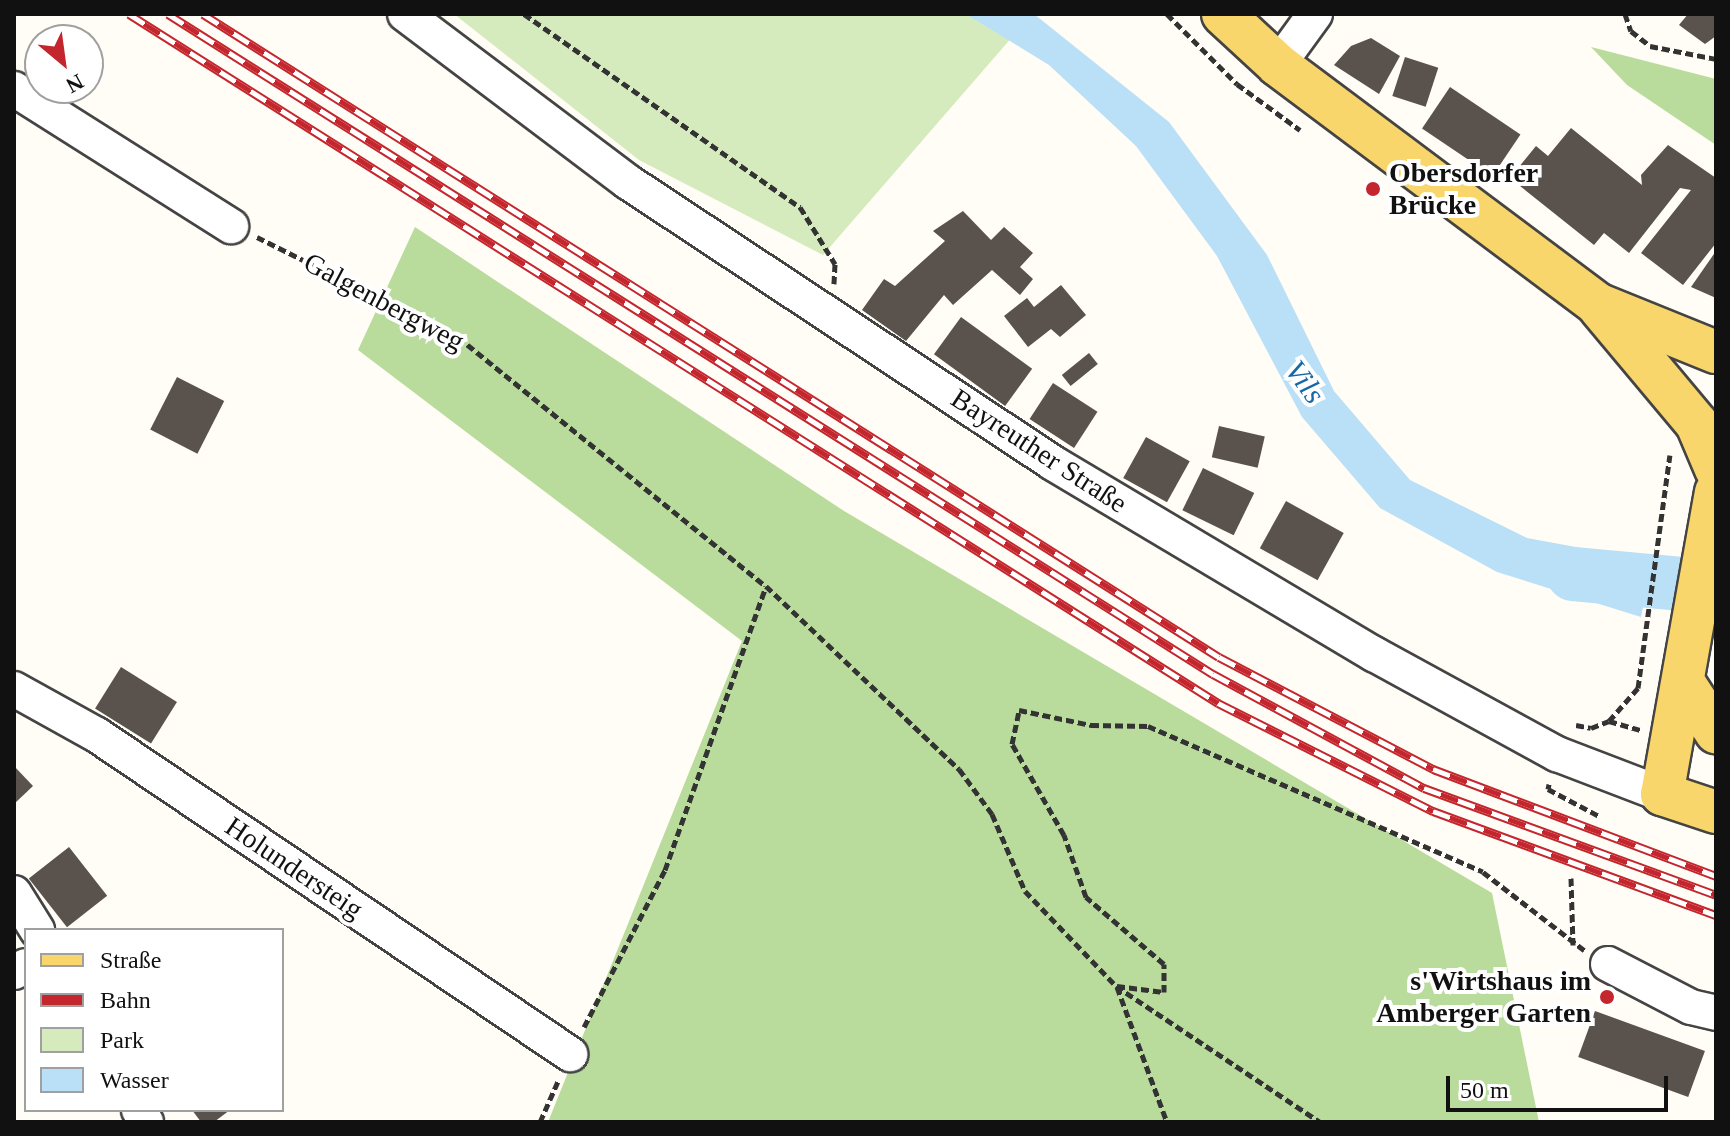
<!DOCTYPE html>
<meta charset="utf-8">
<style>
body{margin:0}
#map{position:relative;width:1730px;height:1136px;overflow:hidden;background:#fffdf5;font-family:"Times New Roman",serif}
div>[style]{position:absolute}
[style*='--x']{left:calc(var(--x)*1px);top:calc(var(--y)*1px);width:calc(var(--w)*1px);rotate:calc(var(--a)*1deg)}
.green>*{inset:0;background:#d5ebbd}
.forest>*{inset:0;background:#b9dc9c}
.water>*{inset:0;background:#b9e0f7}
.river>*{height:54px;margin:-27px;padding:0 27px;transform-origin:27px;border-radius:27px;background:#b9e0f7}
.building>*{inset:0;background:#5a524d;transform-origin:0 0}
.path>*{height:5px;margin-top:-2.5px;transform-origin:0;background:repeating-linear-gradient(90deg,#333 0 8px,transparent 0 12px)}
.roads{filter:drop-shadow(2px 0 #444) drop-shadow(-2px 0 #444) drop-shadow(0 2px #444) drop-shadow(0 -2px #444)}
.minor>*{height:34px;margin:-17px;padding:0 17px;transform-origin:17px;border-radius:17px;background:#fff}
.major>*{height:42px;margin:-21px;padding:0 21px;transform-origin:21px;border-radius:21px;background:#f9d66b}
.rail>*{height:9px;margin-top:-4.5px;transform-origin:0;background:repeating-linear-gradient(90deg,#fff 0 18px,#c4262e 0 36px);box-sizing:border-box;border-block:2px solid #c4262e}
.dots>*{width:22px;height:22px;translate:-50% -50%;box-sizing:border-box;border:4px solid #fff;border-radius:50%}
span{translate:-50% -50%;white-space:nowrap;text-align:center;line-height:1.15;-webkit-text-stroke:8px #fff;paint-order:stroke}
.poi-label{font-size:28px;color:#111;font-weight:700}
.left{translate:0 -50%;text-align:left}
.right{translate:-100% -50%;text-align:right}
.street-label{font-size:28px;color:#111}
.water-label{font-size:30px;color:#1768a6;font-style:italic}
.frame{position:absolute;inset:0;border:16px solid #111;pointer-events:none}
.legend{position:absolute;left:24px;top:928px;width:260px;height:184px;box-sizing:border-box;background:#fff;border:2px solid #a0a0a0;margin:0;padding:10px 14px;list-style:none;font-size:24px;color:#111}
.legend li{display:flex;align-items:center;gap:16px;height:40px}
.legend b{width:40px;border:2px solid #a0a0a0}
.north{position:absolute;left:24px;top:24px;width:80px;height:80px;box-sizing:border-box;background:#fff;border:2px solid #a0a0a0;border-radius:50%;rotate:151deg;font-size:22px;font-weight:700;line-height:32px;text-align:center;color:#111}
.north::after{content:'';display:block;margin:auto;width:28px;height:36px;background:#c4262e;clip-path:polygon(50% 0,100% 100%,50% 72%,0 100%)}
.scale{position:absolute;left:1446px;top:1076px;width:222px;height:36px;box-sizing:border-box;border:4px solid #111;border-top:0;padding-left:10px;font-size:24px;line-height:28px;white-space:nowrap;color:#111;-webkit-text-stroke:6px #fff;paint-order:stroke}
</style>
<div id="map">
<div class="green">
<div style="clip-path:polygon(454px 14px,997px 14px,1020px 28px,823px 255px,639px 160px)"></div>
</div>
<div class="forest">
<div style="clip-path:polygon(1591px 47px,1716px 79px,1716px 145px,1627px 85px)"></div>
<div style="clip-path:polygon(415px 227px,844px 511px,1492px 893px,1539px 1122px,548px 1122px,742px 641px,358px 350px)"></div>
</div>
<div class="water">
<div style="clip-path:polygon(966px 14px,1034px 14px,1169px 122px,1267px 255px,1334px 391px,1410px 480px,1527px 538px,1652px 561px,1641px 617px,1497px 572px,1380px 508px,1302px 417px,1217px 256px,1136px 146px,1049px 65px)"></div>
</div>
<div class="river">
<div style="--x:1573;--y:574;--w:144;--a:5.2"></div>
</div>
<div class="building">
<div style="clip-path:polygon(1688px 14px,1716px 14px,1716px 36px,1705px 44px,1679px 25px)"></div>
<div style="clip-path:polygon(1371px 38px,1400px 56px,1379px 94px,1334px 65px,1351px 46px)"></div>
<div style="left:1405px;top:57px;width:35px;height:41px;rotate:18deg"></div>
<div style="left:1450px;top:87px;width:85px;height:50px;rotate:34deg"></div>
<div style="clip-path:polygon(1571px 128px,1642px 185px,1641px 175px,1668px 145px,1716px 178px,1716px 243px,1683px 285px,1641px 253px,1691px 190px,1680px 188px,1629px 253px,1604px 233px,1594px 245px,1510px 178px,1536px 146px,1548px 156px)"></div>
<div style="clip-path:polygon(963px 211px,991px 240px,1004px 227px,1033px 253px,1020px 267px,1033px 279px,1020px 295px,992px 270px,953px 305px,944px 295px,906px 341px,862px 310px,884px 279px,895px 286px,945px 241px,933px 231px)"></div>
<div style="clip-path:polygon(1716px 251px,1716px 298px,1691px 287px)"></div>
<div style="clip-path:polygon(1061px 285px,1086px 315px,1060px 337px,1051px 329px,1028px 347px,1004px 316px,1027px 298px,1034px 307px)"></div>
<div style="left:961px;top:317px;width:88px;height:46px;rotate:36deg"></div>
<div style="left:1089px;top:353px;width:14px;height:35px;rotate:51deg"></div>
<div style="left:177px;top:377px;width:53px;height:59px;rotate:27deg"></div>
<div style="left:1053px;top:383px;width:53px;height:43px;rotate:33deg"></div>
<div style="left:1219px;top:426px;width:47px;height:32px;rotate:13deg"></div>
<div style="left:1146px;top:437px;width:50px;height:47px;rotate:29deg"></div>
<div style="left:1203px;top:468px;width:57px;height:47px;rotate:26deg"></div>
<div style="left:1286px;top:501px;width:66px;height:54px;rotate:29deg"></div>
<div style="left:121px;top:667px;width:66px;height:49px;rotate:32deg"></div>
<div style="clip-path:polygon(14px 766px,33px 786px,14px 804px)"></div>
<div style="left:69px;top:847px;width:62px;height:51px;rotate:52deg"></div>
<div style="left:1595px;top:1011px;width:117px;height:49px;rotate:20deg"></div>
<div style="clip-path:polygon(192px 1110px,230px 1110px,214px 1122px,201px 1122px)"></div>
</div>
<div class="path">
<div style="--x:524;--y:14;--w:337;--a:35"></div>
<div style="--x:800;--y:207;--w:67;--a:58.4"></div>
<div style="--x:835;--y:264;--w:20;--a:93"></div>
<div style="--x:1167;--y:14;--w:99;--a:45"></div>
<div style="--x:1237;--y:84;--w:78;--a:36.1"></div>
<div style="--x:1625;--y:14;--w:18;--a:71"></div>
<div style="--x:1631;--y:31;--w:24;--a:38"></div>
<div style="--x:1650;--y:46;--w:67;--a:11.1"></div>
<div style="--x:257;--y:237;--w:225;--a:26.5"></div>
<div style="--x:458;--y:337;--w:396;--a:39"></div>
<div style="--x:766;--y:586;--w:266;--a:43.5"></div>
<div style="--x:959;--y:769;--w:56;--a:53.7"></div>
<div style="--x:992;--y:814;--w:84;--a:66.8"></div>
<div style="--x:1025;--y:891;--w:132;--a:46.2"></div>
<div style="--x:1116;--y:986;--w:245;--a:33.7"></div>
<div style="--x:1609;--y:721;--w:33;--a:16"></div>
<div style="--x:1576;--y:725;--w:15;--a:11"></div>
<div style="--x:1591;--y:728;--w:19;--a:-21"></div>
<div style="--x:1609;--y:721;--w:44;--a:-48.7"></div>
<div style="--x:1638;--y:688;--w:235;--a:-82.2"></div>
<div style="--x:1549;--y:784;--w:5;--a:101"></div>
<div style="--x:1548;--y:789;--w:58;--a:27.9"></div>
<div style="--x:1571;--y:878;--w:67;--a:88.3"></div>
<div style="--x:1117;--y:986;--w:47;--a:7.3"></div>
<div style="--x:1164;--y:992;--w:28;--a:-90"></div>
<div style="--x:1164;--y:964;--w:103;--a:-139.3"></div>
<div style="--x:1086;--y:897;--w:66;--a:-109.5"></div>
<div style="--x:1064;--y:835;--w:105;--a:-119.7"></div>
<div style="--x:1012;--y:744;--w:35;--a:-78"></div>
<div style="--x:1019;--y:710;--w:74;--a:11.8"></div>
<div style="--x:1091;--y:725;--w:57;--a:1"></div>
<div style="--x:1148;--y:726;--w:365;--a:23.5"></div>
<div style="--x:1483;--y:872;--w:128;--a:37.7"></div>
<div style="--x:1117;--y:987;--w:144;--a:69.7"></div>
<div style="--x:584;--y:1027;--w:177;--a:-62.7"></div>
<div style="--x:665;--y:870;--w:301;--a:-70.4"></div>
<div style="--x:540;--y:1122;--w:47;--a:-66.2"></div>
</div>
<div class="roads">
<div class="minor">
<div style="--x:405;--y:14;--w:279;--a:37"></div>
<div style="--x:628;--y:182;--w:509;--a:33.47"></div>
<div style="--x:1053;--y:463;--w:374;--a:30.8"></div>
<div style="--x:1374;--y:654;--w:209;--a:28.7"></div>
<div style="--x:1557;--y:754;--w:112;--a:20.9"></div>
<div style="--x:1278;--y:65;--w:63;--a:-54"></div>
<div style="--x:14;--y:89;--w:257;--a:32.3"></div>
<div style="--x:14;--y:689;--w:95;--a:29"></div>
<div style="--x:97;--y:735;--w:571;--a:34"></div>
<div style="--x:14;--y:893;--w:44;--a:58.1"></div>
<div style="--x:1608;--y:964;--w:93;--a:27.4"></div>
<div style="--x:1691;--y:1007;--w:26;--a:13"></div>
<div style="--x:14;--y:972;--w:13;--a:-27"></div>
<div style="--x:139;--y:1110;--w:14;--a:60"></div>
</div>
<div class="major">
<div style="--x:1223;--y:14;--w:75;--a:42.8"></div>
<div style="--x:1278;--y:65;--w:399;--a:36.8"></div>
<div style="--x:1597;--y:304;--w:128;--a:22"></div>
<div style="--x:1600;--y:308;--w:151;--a:50.1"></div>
<div style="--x:1697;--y:424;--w:49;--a:67.1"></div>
<div style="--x:1716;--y:492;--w:307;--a:100.1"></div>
<div style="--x:1662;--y:794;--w:57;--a:18.4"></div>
<div style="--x:1684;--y:683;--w:59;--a:56.9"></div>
</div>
</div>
<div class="rail">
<div style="--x:129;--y:14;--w:1289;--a:32.32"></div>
<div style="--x:1218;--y:703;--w:241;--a:26.7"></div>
<div style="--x:1433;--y:811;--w:302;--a:20.2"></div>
<div style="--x:168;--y:14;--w:1236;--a:32.28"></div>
<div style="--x:1213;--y:674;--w:240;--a:28.4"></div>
<div style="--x:1424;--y:788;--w:311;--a:20.1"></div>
<div style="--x:203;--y:14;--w:1202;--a:32.33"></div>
<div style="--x:1219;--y:657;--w:242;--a:27.6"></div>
<div style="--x:1433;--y:769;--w:303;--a:20.7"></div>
</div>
<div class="dots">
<div style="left:1373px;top:189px;background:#c4262e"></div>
<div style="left:1607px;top:997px;background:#c4262e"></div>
</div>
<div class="poi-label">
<span class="left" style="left:1389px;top:189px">Obersdorfer<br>Brücke</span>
<span class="right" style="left:1591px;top:997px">s'Wirtshaus im<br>Amberger Garten</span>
</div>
<div class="street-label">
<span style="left:384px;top:302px;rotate:28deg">Galgenbergweg</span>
<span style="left:1039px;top:451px;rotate:33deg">Bayreuther Straße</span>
<span style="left:294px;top:868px;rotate:34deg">Holundersteig</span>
</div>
<div class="water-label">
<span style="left:1305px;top:382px;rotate:54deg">Vils</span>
</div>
<div class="frame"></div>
<ul class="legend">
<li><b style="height:10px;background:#f9d66b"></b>Straße</li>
<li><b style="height:10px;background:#c4262e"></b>Bahn</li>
<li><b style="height:22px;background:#d5ebbd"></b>Park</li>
<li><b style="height:22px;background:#b9e0f7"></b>Wasser</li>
</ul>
<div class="north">N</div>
<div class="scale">50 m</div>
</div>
